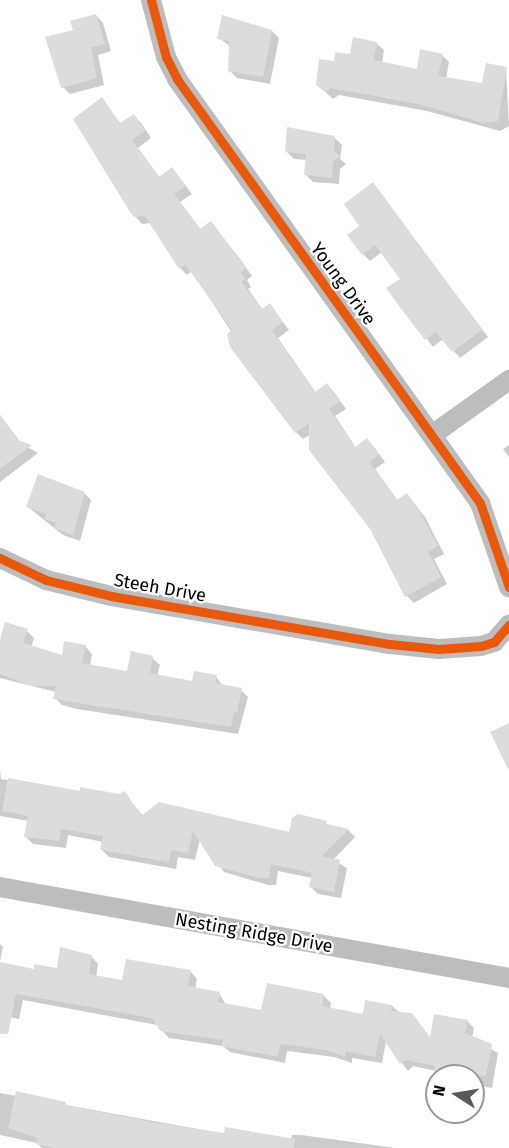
<!DOCTYPE html>
<style>
body{margin:0}
#map{position:relative;width:509px;height:1148px;overflow:hidden;background:#fff;font-family:"Fira Sans",sans-serif}
div>[style]{position:absolute}
[style*='--x']{left:calc(var(--x)*1px);top:calc(var(--y)*1px);width:calc(var(--w)*1px);rotate:calc(var(--a)*1deg)}
.shadow>*{inset:0;background:#0003}
.building>*{inset:0;background:#dcdcdc}
.street>*{height:20px;margin:-10px;padding:0 10px;transform-origin:10px;border-radius:10px;background:#bdbdbd}
.cycleway>*{height:9px;margin:-4.5px;padding:0 4.5px;transform-origin:4.5px;border-radius:4.5px;background:#e8590c}
span{translate:-50% -50%;white-space:nowrap;text-align:center;line-height:1.15;-webkit-text-stroke:4.5px #fff;paint-order:stroke}
.street-label{font-size:18px;color:#000}
.north{position:absolute;left:425px;top:1064px;width:60px;height:60px;box-sizing:border-box;background:#fff;border:2px solid #999;border-radius:50%;rotate:282deg;font-size:16px;font-weight:700;line-height:24px;text-align:center;color:#000}
.north::after{content:'';display:block;margin:auto;width:21px;height:27px;background:#595959;clip-path:polygon(50% 0,100% 100%,50% 72%,0 100%)}
</style>
<div id="map">
<div class="shadow">
<div style="clip-path:polygon(96px 15px,103px 23px,111px 51px,98px 55px,104px 85px,70px 94px,63px 87px,74px 31px)"></div>
<div style="clip-path:polygon(272px 31px,279px 38px,270px 84px,237px 78px,229px 70px,231px 47px,219px 38px)"></div>
<div style="clip-path:polygon(376px 43px,384px 50px,382px 63px,418px 71px,442px 55px,449px 62px,446px 79px,483px 85px,506px 68px,509px 126px,500px 131px,427px 111px,339px 95px,333px 99px,318px 85px,335px 63px)"></div>
<div style="clip-path:polygon(102px 99px,121px 124px,134px 116px,141px 123px,151px 138px,138px 148px,160px 178px,172px 169px,179px 177px,192px 194px,180px 202px,201px 230px,211px 223px,240px 259px,252px 276px,247px 280px,251px 287px,248px 289px,263px 310px,270px 305px,289px 330px,278px 338px,305px 377px,316px 393px,327px 385px,334px 392px,346px 409px,335px 416px,356px 448px,367px 440px,374px 447px,385px 462px,375px 469px,398px 501px,407px 495px,425px 517px,444px 554px,434px 559px,447px 584px,414px 603px,407px 596px,371px 528px,311px 434px,303px 439px,296px 432px,192px 271px,187px 275px,180px 268px,151px 223px,142px 224px,135px 216px)"></div>
<div style="clip-path:polygon(334px 137px,342px 145px,340px 159px,346px 164px,340px 169px,339px 184px,313px 182px,306px 175px,307px 160px,294px 159px,287px 152px)"></div>
<div style="clip-path:polygon(373px 184px,488px 337px,460px 358px,443px 339px,433px 347px,388px 289px,402px 279px,382px 252px,370px 261px,363px 254px,361px 227px)"></div>
<div style="clip-path:polygon(0 415px,21px 443px,38px 453px,0 482px)"></div>
<div style="clip-path:polygon(509px 445px,509px 457px,503px 449px)"></div>
<div style="clip-path:polygon(84px 493px,91px 500px,80px 541px,63px 535px,28px 507px)"></div>
<div style="clip-path:polygon(27px 631px,34px 638px,31px 647px,63px 657px,85px 646px,92px 654px,90px 666px,129px 673px,152px 658px,160px 665px,157px 676px,193px 682px,216px 677px,223px 686px,241px 690px,248px 697px,238px 734px,77px 709px,62px 705px,55px 698px,56px 692px,0 678px,0 645px)"></div>
<div style="clip-path:polygon(0 769px,1px 779px,81px 793px,119px 796px,124px 793px,143px 816px,290px 834px,298px 816px,348px 830px,355px 837px,333px 860px,347px 868px,341px 898px,318px 894px,310px 886px,312px 878px,278px 871px,276px 885px,268px 885px,224px 872px,200px 839px,195px 860px,178px 857px,176px 869px,109px 857px,102px 850px,103px 842px,68px 835px,66px 848px,33px 844px,26px 837px,29px 821px,0 816px)"></div>
<div style="clip-path:polygon(0 944px,3px 947px,0 961px)"></div>
<div style="clip-path:polygon(91px 956px,98px 964px,96px 977px,123px 982px,190px 971px,197px 979px,195px 989px,219px 993px,226px 1005px,263px 1012px,268px 984px,324px 996px,331px 1003px,330px 1009px,364px 1016px,392px 1006px,431px 1039px,467px 1021px,474px 1028px,472px 1038px,498px 1053px,492px 1088px,473px 1085px,473px 1076px,440px 1076px,436px 1071px,413px 1066px,408px 1071px,386px 1041px,382px 1063px,352px 1058px,352px 1063px,334px 1057px,287px 1051px,285px 1063px,230px 1052px,223px 1046px,169px 1038px,157px 1025px,23px 1000px,19px 1019px,0 1015px,0 964px,35px 971px,58px 970px)"></div>
<div style="clip-path:polygon(0 1093px,225px 1134px,291px 1140px,292px 1135px,301px 1135px,396px 1148px,42px 1148px,37px 1143px,0 1135px)"></div>
</div>
<div class="building">
<div style="clip-path:polygon(96px 14px,105px 44px,91px 48px,97px 78px,61px 88px,45px 37px,73px 30px,70px 21px)"></div>
<div style="clip-path:polygon(222px 15px,272px 30px,263px 77px,228px 71px,229px 41px,217px 39px)"></div>
<div style="clip-path:polygon(353px 37px,377px 42px,374px 60px,417px 69px,420px 49px,443px 54px,438px 76px,482px 83px,486px 63px,507px 67px,498px 121px,484px 123px,418px 104px,331px 88px,325px 92px,316px 85px,319px 59px,334px 61px,335px 52px,350px 54px)"></div>
<div style="clip-path:polygon(102px 97px,120px 123px,134px 114px,145px 131px,132px 140px,159px 177px,172px 167px,186px 186px,174px 194px,200px 229px,211px 221px,233px 250px,246px 268px,241px 272px,245px 279px,241px 282px,262px 309px,270px 303px,283px 322px,272px 330px,298px 368px,315px 392px,327px 383px,340px 401px,329px 409px,355px 447px,367px 438px,379px 454px,369px 462px,397px 500px,407px 493px,418px 508px,438px 546px,428px 552px,441px 577px,405px 597px,370px 529px,309px 450px,309px 423px,295px 433px,230px 347px,227px 334px,232px 330px,185px 264px,179px 269px,145px 216px,134px 217px,130px 212px,73px 119px)"></div>
<div style="clip-path:polygon(287px 127px,335px 136px,334px 151px,340px 156px,333px 162px,332px 178px,304px 175px,306px 154px,285px 152px)"></div>
<div style="clip-path:polygon(373px 182px,482px 330px,452px 352px,436px 332px,425px 340px,399px 306px,386px 288px,400px 279px,375px 245px,362px 255px,347px 235px,359px 226px,344px 204px)"></div>
<div style="clip-path:polygon(0 415px,18px 440px,32px 445px,0 469px)"></div>
<div style="clip-path:polygon(38px 474px,85px 492px,73px 535px,54px 528px,56px 523px,44px 519px,46px 514px,26px 507px)"></div>
<div style="clip-path:polygon(5px 622px,28px 629px,23px 643px,62px 655px,64px 641px,86px 645px,82px 663px,127px 671px,131px 651px,153px 656px,150px 673px,192px 681px,194px 671px,217px 675px,215px 683px,242px 688px,237px 713px,234px 712px,231px 727px,53px 699px,56px 686px,31px 686px,0 674px,0 640px)"></div>
<div style="clip-path:polygon(509px 723px,509px 771px,490px 732px)"></div>
<div style="clip-path:polygon(8px 778px,80px 791px,80px 787px,119px 794px,125px 791px,141px 816px,159px 802px,289px 832px,292px 818px,298px 814px,327px 821px,326px 824px,349px 829px,322px 856px,340px 860px,334px 892px,309px 887px,312px 873px,271px 864px,269px 878px,259px 878px,215px 866px,193px 831px,188px 853px,171px 850px,169px 862px,100px 850px,103px 836px,61px 829px,59px 841px,24px 837px,28px 816px,2px 811px)"></div>
<div style="clip-path:polygon(60px 947px,92px 955px,89px 974px,122px 980px,126px 959px,191px 970px,188px 986px,220px 992px,218px 1002px,261px 1010px,267px 983px,324px 994px,322px 1006px,363px 1014px,365px 1000px,392px 1005px,391px 1011px,412px 1013px,430px 1037px,434px 1014px,468px 1020px,465px 1033px,492px 1044px,486px 1076px,434px 1072px,435px 1066px,406px 1060px,400px 1064px,380px 1034px,375px 1057px,346px 1051px,345px 1057px,326px 1050px,280px 1044px,278px 1057px,221px 1046px,223px 1040px,160px 1031px,152px 1018px,16px 994px,8px 1034px,0 1034px,0 962px,34px 969px,34px 964px,57px 968px)"></div>
<div style="clip-path:polygon(16px 1091px,66px 1102px,66px 1105px,152px 1122px,224px 1133px,225px 1127px,295px 1139px,294px 1148px,55px 1148px,36px 1144px,37px 1138px,8px 1128px)"></div>
</div>
<div class="street">
<div style="--x:151;--y:0;--w:59;--a:75.3"></div>
<div style="--x:166;--y:57;--w:25;--a:63"></div>
<div style="--x:177;--y:79;--w:521;--a:54.45"></div>
<div style="--x:480;--y:503;--w:89;--a:71"></div>
<div style="--x:432;--y:435;--w:95;--a:-35.5"></div>
<div style="--x:0;--y:558;--w:51;--a:25.6"></div>
<div style="--x:46;--y:580;--w:67;--a:13.8"></div>
<div style="--x:111;--y:596;--w:283;--a:9.8"></div>
<div style="--x:390;--y:644;--w:49;--a:5.8"></div>
<div style="--x:439;--y:649;--w:42;--a:-4.1"></div>
<div style="--x:481;--y:646;--w:14;--a:-17"></div>
<div style="--x:494;--y:642;--w:23;--a:-49"></div>
<div style="--x:0;--y:887;--w:517;--a:10.14"></div>
</div>
<div class="cycleway">
<div style="--x:151;--y:0;--w:59;--a:75.3"></div>
<div style="--x:166;--y:57;--w:25;--a:63"></div>
<div style="--x:177;--y:79;--w:521;--a:54.45"></div>
<div style="--x:480;--y:503;--w:89;--a:71"></div>
<div style="--x:0;--y:558;--w:51;--a:25.6"></div>
<div style="--x:46;--y:580;--w:67;--a:13.8"></div>
<div style="--x:111;--y:596;--w:283;--a:9.8"></div>
<div style="--x:390;--y:644;--w:49;--a:5.8"></div>
<div style="--x:439;--y:649;--w:42;--a:-4.1"></div>
<div style="--x:481;--y:646;--w:14;--a:-17"></div>
<div style="--x:494;--y:642;--w:23;--a:-49"></div>
</div>
<div class="street-label">
<span style="left:343px;top:284px;rotate:54deg">Young Drive</span>
<span style="left:160px;top:588px;rotate:10deg">Steeh Drive</span>
<span style="left:254px;top:933px;rotate:10deg">Nesting Ridge Drive</span>
</div>
<div class="north">N</div>
</div>
